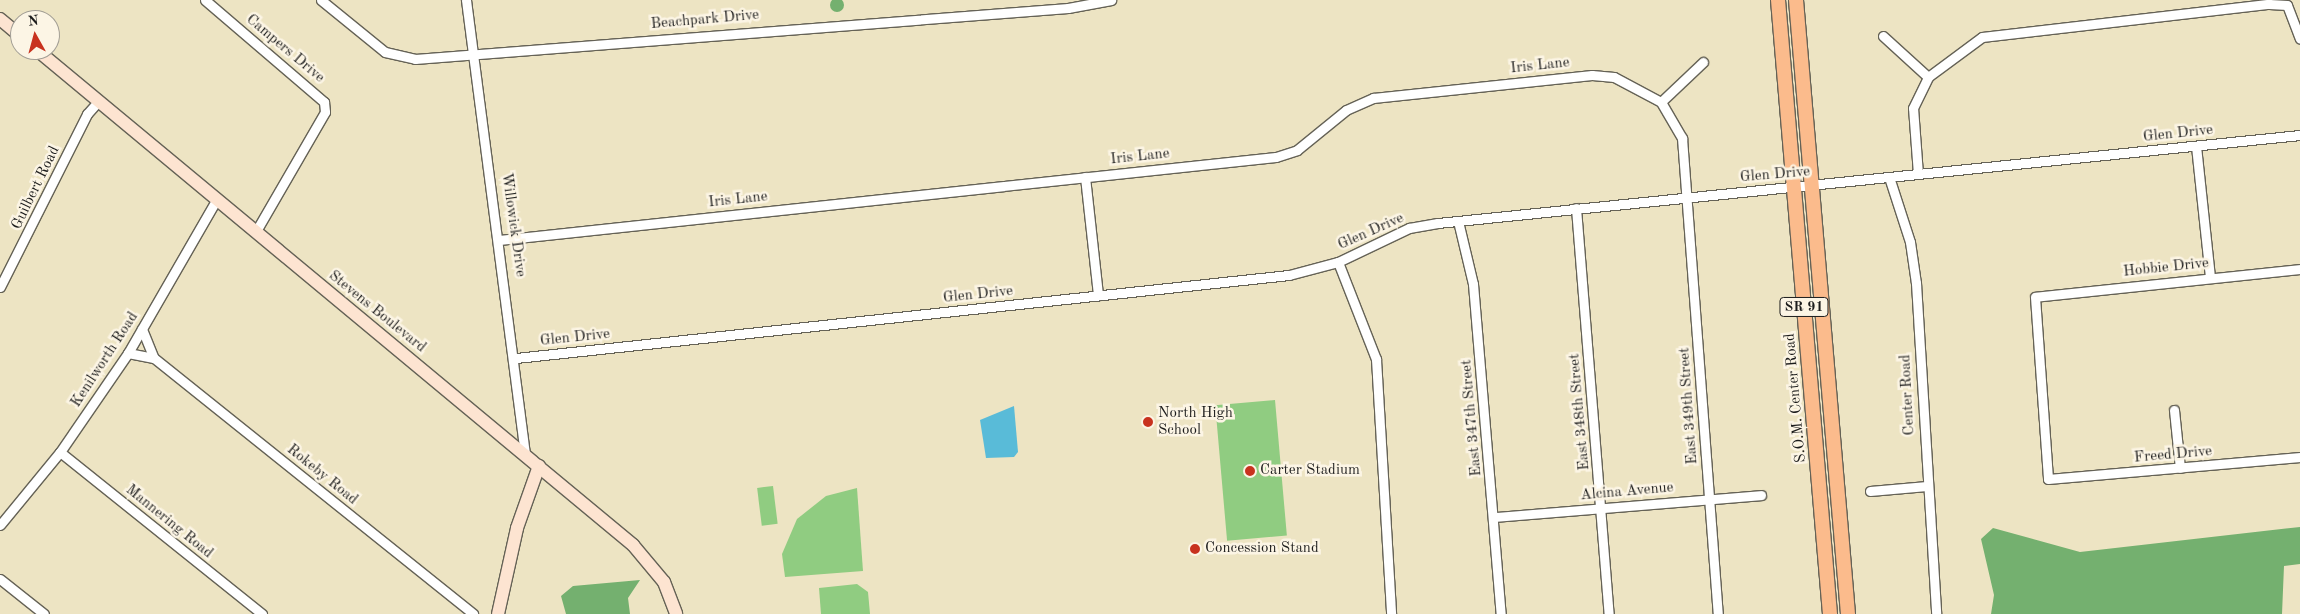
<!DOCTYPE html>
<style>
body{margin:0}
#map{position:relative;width:2300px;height:614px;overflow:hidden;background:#ede4c3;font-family:"Old Standard TT",serif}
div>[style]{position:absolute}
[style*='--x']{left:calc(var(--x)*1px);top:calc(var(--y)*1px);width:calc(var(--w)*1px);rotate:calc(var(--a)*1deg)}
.green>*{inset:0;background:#90cc81;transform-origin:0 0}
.forest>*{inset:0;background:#74b06f}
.round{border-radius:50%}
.water>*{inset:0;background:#59bbd8}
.roads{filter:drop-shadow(1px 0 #656256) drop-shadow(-1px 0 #656256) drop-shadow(0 1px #656256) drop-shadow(0 -1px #656256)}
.street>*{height:9px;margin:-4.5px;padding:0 4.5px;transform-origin:4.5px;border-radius:4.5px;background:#fff}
.secondary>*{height:12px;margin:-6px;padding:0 6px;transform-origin:6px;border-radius:6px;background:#fde4d1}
.primary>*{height:14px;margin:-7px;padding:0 7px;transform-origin:7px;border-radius:7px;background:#fbbb8c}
.dots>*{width:14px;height:14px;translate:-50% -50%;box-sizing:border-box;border:2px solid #fcf5e5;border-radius:50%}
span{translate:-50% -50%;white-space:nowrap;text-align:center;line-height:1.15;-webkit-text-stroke:5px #fcf5e5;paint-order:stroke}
.shield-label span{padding:1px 4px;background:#fcf5e5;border:1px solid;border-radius:4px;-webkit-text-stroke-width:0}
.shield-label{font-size:14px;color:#1c1c1c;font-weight:700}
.street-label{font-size:15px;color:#1c1c1c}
.poi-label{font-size:15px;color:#1c1c1c}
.left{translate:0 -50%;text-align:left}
.north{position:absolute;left:10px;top:10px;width:50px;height:50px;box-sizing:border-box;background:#fcf5e5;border:1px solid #a29e95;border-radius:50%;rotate:353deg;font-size:14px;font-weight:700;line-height:20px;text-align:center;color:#1c1c1c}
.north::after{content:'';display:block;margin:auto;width:18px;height:22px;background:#c8321e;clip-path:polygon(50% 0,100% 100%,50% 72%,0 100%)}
</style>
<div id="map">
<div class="green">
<div style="left:1275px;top:400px;width:136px;height:60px;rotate:85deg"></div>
<div style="left:773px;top:486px;width:38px;height:16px;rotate:83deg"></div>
<div style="clip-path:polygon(857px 488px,863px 571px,785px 577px,782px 554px,797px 519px,826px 496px)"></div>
<div style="clip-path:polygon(857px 584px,868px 592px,870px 614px,821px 614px,819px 588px)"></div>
</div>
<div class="forest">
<div class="round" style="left:830px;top:-2px;width:14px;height:14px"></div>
<div style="clip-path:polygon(2300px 527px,2300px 564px,2284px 566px,2282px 614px,1991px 614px,1994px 595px,1981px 539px,1993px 528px,2080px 552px)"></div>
<div style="clip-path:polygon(640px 580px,628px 598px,630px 614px,566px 614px,561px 596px,573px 586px)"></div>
</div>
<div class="water">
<div style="clip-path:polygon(1014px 406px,1018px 452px,1014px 457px,986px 458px,980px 420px)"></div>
</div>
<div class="roads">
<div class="street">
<div style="--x:205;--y:0;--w:157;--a:40.6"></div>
<div style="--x:324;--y:102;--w:10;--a:84"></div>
<div style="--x:325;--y:112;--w:138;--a:120.1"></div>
<div style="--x:321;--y:0;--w:82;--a:39.1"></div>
<div style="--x:385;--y:52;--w:31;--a:13"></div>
<div style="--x:415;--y:59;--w:655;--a:-4.47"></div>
<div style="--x:1068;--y:8;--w:44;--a:-10.5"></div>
<div style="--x:466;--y:0;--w:458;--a:82.6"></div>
<div style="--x:1883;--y:36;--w:61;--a:42.3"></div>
<div style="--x:1661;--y:102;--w:58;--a:-43.6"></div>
<div style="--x:2196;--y:146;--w:132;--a:83.9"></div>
<div style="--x:1918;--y:174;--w:66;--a:-94.3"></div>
<div style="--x:1913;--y:108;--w:34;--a:-64"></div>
<div style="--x:1928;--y:77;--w:67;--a:-36.5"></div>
<div style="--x:1982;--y:37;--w:289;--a:-6.6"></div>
<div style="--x:2269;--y:4;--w:18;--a:3"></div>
<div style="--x:2287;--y:5;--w:36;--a:69"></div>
<div style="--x:1085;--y:177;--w:119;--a:83.7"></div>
<div style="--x:1889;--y:177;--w:68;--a:72.1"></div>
<div style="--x:1910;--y:242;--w:41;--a:81.7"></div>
<div style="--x:1916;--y:283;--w:332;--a:86.5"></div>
<div style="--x:1576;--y:208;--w:407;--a:85.4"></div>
<div style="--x:1458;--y:221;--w:65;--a:76.6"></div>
<div style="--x:1473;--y:284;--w:331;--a:85.2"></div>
<div style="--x:499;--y:240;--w:781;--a:-6.1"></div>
<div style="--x:1276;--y:157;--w:22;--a:-18"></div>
<div style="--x:1297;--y:150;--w:63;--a:-39.2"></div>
<div style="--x:1346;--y:110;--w:30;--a:-24"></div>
<div style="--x:1373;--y:98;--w:220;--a:-6"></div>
<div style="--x:1592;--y:75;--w:22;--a:5"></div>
<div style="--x:1614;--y:77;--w:53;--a:28"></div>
<div style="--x:1661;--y:102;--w:42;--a:59.7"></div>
<div style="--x:1682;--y:138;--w:477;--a:85.7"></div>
<div style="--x:1338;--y:262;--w:104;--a:68.6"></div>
<div style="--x:1376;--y:359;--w:255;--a:86.6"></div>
<div style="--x:2300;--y:269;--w:266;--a:174"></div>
<div style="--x:2035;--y:297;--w:182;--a:85.9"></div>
<div style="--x:2048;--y:479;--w:253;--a:-5"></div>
<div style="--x:0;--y:287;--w:194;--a:-63.3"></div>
<div style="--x:87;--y:114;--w:15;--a:-48"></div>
<div style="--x:142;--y:329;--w:31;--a:68"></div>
<div style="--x:154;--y:358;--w:409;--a:38.7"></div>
<div style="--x:128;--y:353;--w:26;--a:11"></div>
<div style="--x:516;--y:358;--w:777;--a:-6.13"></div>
<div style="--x:1289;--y:275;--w:51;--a:-14.9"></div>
<div style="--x:1338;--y:262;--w:79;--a:-25.6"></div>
<div style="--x:1409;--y:228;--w:29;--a:-10"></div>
<div style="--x:1438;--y:223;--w:866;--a:-5.83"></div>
<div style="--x:2174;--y:410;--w:58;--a:84.1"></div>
<div style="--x:60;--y:452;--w:259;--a:38.7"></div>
<div style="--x:1870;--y:491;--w:57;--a:-5"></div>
<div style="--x:1495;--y:517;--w:267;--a:-4.7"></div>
<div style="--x:0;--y:525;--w:94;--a:-50.6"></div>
<div style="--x:60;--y:452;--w:120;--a:-55.5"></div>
<div style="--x:128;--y:353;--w:178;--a:-60"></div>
<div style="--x:0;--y:579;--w:56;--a:38.5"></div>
</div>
<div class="secondary">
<div style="--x:0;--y:19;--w:26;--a:40"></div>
<div style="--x:37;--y:50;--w:775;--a:39.71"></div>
<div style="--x:633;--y:545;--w:48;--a:50"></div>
<div style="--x:664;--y:582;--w:34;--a:69"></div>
<div style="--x:498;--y:614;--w:88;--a:-77.5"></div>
<div style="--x:517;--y:528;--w:66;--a:-70.5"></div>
</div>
<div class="primary">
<div style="--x:1778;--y:0;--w:616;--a:85.16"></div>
<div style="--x:1796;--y:0;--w:616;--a:85.16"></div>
</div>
</div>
<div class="dots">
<div style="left:1148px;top:422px;background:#c8321e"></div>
<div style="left:1250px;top:471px;background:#c8321e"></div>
<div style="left:1195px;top:549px;background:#c8321e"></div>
</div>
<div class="shield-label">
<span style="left:1804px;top:307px">SR 91</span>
</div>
<div class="street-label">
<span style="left:705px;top:20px;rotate:-5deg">Beachpark Drive</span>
<span style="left:285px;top:49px;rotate:40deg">Campers Drive</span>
<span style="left:1540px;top:66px;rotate:-6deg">Iris Lane</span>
<span style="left:2178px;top:134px;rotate:-6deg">Glen Drive</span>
<span style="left:1140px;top:157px;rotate:-6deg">Iris Lane</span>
<span style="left:1775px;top:175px;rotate:-5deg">Glen Drive</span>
<span style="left:36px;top:188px;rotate:-64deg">Guilbert Road</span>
<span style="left:738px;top:200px;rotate:-6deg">Iris Lane</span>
<span style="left:513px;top:225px;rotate:82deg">Willowick Drive</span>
<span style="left:1371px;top:232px;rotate:-24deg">Glen Drive</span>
<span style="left:2166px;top:268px;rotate:-6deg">Hobbie Drive</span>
<span style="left:978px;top:295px;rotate:-6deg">Glen Drive</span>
<span style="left:377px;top:312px;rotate:39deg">Stevens Boulevard</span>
<span style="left:575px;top:338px;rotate:-6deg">Glen Drive</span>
<span style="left:105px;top:360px;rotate:-57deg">Kenilworth Road</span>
<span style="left:1908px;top:395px;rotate:-93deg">Center Road</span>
<span style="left:1796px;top:398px;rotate:-95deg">S.O.M. Center Road</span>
<span style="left:1689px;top:406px;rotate:-94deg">East 349th Street</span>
<span style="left:1580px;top:412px;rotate:-95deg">East 348th Street</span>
<span style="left:1472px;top:418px;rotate:-95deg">East 347th Street</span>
<span style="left:2173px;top:455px;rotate:-5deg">Freed Drive</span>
<span style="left:322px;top:475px;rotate:39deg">Rokeby Road</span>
<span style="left:1627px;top:492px;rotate:-5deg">Alcina Avenue</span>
<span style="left:169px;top:522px;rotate:39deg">Mannering Road</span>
</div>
<div class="poi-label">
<span class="left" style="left:1158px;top:422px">North High<br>School</span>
<span class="left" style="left:1260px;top:471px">Carter Stadium</span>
<span class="left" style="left:1205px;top:549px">Concession Stand</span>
</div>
<div class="north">N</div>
</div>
